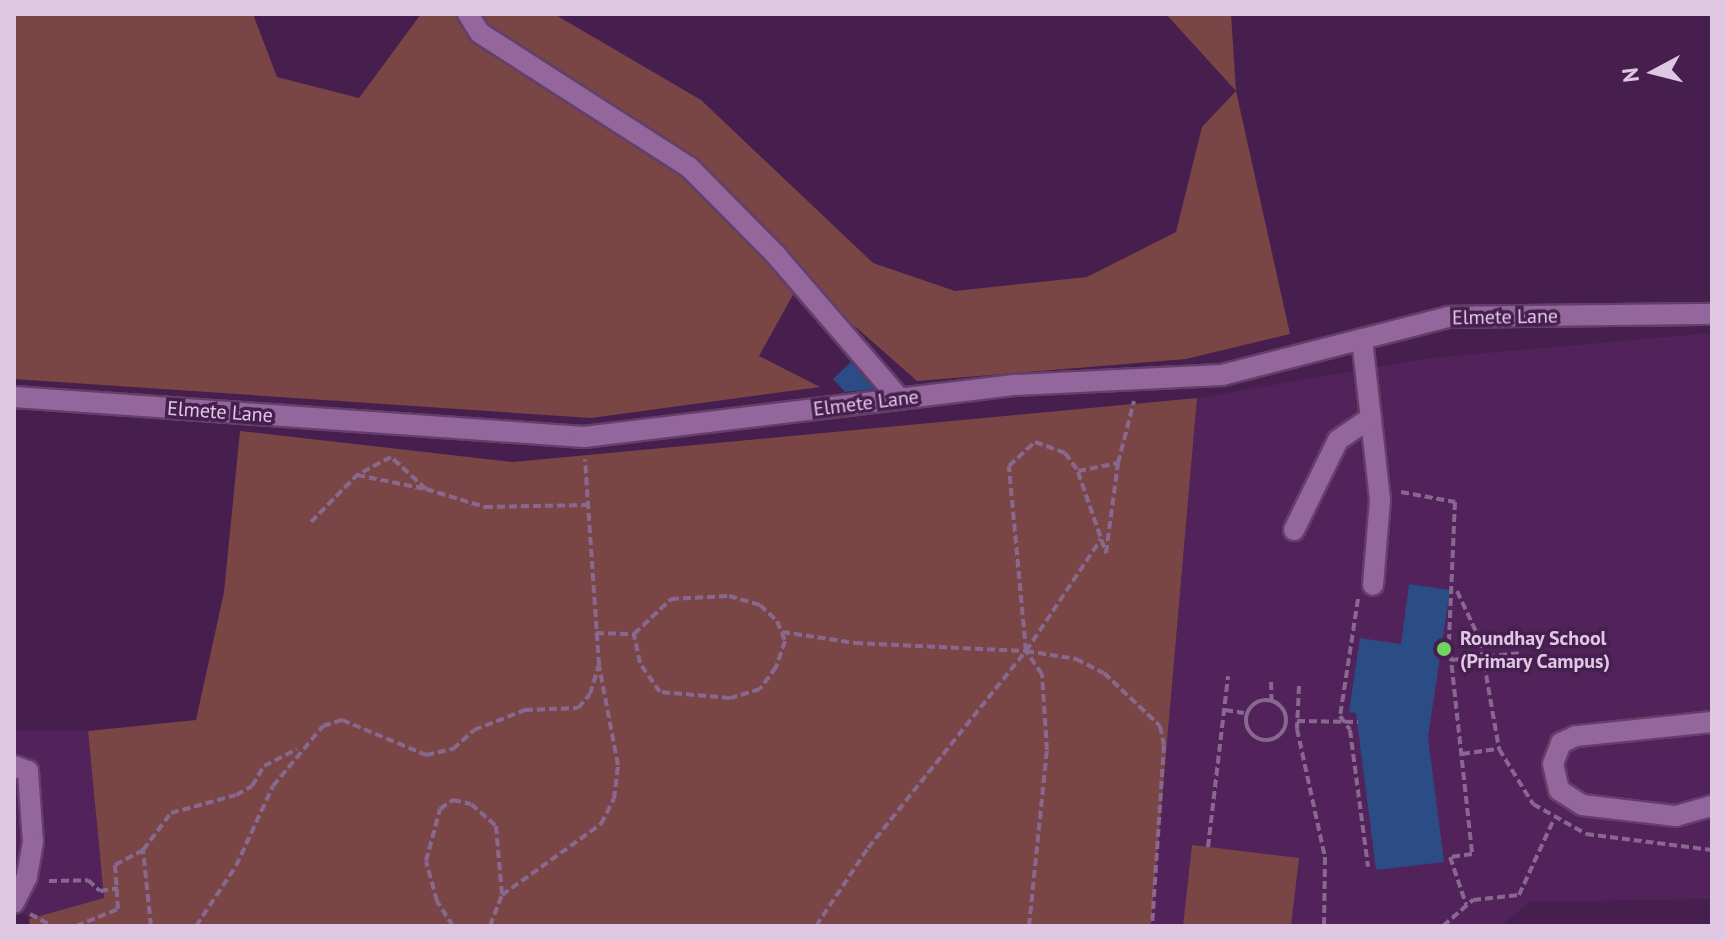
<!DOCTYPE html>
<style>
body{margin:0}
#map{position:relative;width:1726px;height:940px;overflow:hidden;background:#471f4f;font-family:"PT Sans",sans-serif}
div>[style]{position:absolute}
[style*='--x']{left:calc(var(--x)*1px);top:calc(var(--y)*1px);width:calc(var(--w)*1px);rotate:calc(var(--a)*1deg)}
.built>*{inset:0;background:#51235a}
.green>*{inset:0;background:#794545}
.building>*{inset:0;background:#2c4c85}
.path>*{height:4px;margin-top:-2px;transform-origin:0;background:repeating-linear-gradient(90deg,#896890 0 8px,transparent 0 12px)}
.path>.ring{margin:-2px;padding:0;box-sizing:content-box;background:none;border:4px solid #896890;border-radius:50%}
.roads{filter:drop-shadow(2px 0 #633f69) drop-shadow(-2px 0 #633f69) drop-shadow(0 2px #633f69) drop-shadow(0 -2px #633f69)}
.minor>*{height:20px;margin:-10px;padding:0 10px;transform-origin:10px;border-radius:10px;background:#93669c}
.dots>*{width:22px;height:22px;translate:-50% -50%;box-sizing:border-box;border:4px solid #471f4f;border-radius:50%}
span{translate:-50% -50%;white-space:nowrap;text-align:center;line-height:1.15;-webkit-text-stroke:7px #471f4f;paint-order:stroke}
.street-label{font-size:20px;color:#e0c8e5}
.poi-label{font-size:20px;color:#e0c8e5;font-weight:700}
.left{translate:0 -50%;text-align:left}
.frame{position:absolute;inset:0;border:16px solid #e0c8e5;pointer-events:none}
.north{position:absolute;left:1614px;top:32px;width:80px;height:80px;-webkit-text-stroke:6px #471f4f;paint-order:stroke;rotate:263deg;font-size:22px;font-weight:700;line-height:32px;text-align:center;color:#e0c8e5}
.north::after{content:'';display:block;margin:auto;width:28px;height:36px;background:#e0c8e5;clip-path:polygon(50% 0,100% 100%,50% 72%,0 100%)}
</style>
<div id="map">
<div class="built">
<div style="clip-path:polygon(1712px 333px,1712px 899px,1530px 902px,1500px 926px,1151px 926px,1197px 398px,1431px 358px)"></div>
<div style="clip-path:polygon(14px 731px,88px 731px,104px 898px,29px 919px,14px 904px)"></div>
</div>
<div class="green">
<div style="clip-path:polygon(14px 14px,253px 14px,277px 77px,359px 98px,421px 14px,554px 14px,701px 100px,873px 263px,955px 291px,1087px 277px,1176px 232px,1202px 127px,1236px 91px,1166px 14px,1231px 14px,1236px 91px,1290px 334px,1186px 359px,917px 381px,857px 328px,794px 293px,759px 356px,820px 387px,591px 418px,14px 379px)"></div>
<div style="clip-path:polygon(1197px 398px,1151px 926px,30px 926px,29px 919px,104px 898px,88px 731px,196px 720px,224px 592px,240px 431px,513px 462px)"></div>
<div style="clip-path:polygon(1192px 845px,1299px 858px,1291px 926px,1183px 926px)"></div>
</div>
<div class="building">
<div style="clip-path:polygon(851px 362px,874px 389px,845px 392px,833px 379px)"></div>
<div style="clip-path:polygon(1409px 584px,1450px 590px,1428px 737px,1444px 862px,1376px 870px,1356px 713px,1349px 712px,1360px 638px,1401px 644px)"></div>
</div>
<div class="path">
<div style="--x:1078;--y:472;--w:86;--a:70.9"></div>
<div style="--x:1106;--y:553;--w:91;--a:-82.4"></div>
<div style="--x:426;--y:489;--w:62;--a:17"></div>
<div style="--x:485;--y:507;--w:102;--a:-1.1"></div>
<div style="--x:1401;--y:492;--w:55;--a:10.5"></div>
<div style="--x:1455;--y:502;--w:139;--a:92.5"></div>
<div style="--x:1449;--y:641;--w:214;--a:83.8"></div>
<div style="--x:1472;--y:854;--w:22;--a:172"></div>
<div style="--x:1450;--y:857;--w:50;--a:71.2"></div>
<div style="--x:311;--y:522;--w:66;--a:-45.6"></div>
<div style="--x:357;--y:475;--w:70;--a:11.5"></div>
<div style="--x:426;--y:489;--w:47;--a:-137.6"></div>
<div style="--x:391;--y:457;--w:38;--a:152"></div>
<div style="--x:1457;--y:591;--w:54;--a:64.9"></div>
<div style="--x:1480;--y:640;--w:111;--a:80.1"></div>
<div style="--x:1499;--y:749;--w:65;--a:58.3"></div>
<div style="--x:1533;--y:804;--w:61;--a:29.5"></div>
<div style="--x:1586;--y:834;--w:127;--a:7.2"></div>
<div style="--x:729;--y:596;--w:32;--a:16"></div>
<div style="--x:760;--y:605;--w:23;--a:43"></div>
<div style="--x:777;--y:621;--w:22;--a:68"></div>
<div style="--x:785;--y:641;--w:28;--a:109"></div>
<div style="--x:776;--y:667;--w:27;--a:126"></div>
<div style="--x:760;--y:689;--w:31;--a:163"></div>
<div style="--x:730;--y:698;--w:70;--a:-175.1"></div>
<div style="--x:660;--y:692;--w:35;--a:-125"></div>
<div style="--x:640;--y:663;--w:30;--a:-102"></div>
<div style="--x:634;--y:634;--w:51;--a:-43.4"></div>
<div style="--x:671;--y:599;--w:58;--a:-3"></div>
<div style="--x:1358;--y:599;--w:118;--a:98.7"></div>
<div style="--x:1340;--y:716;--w:17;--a:54"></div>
<div style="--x:1350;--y:730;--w:138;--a:82.5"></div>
<div style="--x:782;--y:632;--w:74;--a:8.6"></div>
<div style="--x:855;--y:643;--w:171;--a:2.7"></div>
<div style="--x:1026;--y:651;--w:51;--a:9.1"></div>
<div style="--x:1076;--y:659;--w:31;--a:27"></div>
<div style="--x:1104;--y:673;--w:77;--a:43.4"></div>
<div style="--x:1160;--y:726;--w:19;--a:78"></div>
<div style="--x:1164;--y:745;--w:181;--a:93.8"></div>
<div style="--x:596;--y:633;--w:38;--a:2"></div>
<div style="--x:1451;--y:660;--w:70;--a:-5.7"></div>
<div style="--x:1271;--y:682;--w:23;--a:88"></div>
<div style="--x:1299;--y:686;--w:43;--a:92.7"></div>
<div style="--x:1297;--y:729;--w:131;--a:77.7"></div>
<div style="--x:1325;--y:857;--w:69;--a:90.8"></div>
<div class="ring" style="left:1246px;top:700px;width:36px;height:36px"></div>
<div style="--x:1225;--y:710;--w:19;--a:9"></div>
<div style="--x:1297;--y:721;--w:61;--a:0.9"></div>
<div style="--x:1462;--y:754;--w:37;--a:-8"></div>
<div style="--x:1208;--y:847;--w:172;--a:-83.3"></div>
<div style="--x:49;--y:881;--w:39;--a:-1"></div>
<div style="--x:88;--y:880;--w:16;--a:43"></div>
<div style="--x:100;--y:891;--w:18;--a:-9"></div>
<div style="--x:30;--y:914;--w:26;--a:28"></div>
<div style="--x:76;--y:926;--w:45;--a:-22"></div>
<div style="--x:118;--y:909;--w:44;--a:-93.9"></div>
<div style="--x:115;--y:865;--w:32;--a:-28"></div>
<div style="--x:151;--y:926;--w:76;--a:-96"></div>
<div style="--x:143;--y:850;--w:46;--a:-52.9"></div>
<div style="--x:171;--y:813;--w:67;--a:-15.5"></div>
<div style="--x:236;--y:795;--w:18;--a:-29"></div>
<div style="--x:252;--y:786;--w:23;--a:-59"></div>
<div style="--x:264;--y:766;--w:37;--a:-27"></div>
<div style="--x:196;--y:926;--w:72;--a:-56.3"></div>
<div style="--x:236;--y:866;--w:88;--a:-65.2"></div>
<div style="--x:273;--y:786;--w:78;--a:-50.2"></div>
<div style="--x:323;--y:726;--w:20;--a:-18"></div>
<div style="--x:342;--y:720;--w:91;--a:22.6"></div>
<div style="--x:426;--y:755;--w:28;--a:-13"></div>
<div style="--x:453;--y:749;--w:28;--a:-42"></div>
<div style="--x:474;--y:730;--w:55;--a:-21.4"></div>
<div style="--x:525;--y:710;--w:53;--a:-2.2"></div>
<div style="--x:578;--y:708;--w:18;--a:-49"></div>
<div style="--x:590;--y:694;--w:30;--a:-73"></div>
<div style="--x:453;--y:926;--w:30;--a:-123"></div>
<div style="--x:437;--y:901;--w:41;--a:-105.4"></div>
<div style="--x:426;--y:861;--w:54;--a:-74.9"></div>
<div style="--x:440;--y:809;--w:16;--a:-35"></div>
<div style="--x:453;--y:800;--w:18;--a:13"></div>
<div style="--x:471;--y:804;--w:33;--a:41"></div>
<div style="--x:496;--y:826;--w:68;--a:85"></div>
<div style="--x:490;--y:926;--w:33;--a:-69"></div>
<div style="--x:502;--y:895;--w:122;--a:-35.6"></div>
<div style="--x:601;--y:824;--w:28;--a:-63"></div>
<div style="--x:614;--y:799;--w:34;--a:-83"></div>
<div style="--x:618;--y:765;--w:102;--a:-100.8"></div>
<div style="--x:599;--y:665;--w:206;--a:-93.9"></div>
<div style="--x:816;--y:926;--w:94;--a:-56.3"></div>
<div style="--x:868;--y:848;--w:253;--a:-51.3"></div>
<div style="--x:1026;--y:651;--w:186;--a:-95.3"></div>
<div style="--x:1009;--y:466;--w:35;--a:-43"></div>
<div style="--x:1035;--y:442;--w:32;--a:20"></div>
<div style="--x:1065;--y:453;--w:22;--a:54"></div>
<div style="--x:1078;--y:471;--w:41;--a:-11.3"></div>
<div style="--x:1118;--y:463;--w:64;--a:-75.5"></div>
<div style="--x:1029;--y:926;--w:177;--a:-84.2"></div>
<div style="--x:1047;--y:750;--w:76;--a:-93.8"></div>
<div style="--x:1042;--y:674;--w:28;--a:-125"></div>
<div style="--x:1026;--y:651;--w:135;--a:-56.2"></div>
<div style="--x:1443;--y:926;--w:40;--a:-41"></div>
<div style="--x:1473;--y:900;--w:46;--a:-6.2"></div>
<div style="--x:1519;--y:895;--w:81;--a:-65.3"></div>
</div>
<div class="roads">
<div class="minor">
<div style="--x:468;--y:14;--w:22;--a:58"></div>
<div style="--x:480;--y:33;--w:248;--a:32.7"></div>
<div style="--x:689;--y:167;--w:124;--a:45.3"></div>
<div style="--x:776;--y:255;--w:190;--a:49.3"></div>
<div style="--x:1362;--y:339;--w:162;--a:83.6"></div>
<div style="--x:1380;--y:500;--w:85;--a:94.7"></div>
<div style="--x:14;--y:397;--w:571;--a:4.01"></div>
<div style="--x:584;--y:437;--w:435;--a:-6.9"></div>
<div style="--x:1016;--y:385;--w:206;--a:-2.8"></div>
<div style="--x:1222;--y:375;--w:233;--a:-14.4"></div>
<div style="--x:1448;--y:317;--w:264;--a:-0.7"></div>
<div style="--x:1294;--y:530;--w:100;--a:-63.9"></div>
<div style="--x:1338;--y:440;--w:40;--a:-34"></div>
<div style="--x:1712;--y:722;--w:137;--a:174.1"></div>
<div style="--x:1576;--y:736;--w:17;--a:155"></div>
<div style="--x:1561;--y:743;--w:22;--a:111"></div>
<div style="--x:1553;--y:764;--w:27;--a:77"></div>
<div style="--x:1559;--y:790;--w:27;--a:33"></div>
<div style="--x:1582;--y:805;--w:95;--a:6.7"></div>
<div style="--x:1676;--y:816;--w:37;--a:-16"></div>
<div style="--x:14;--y:766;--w:15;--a:20"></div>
<div style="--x:28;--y:771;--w:71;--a:86"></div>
<div style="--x:33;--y:842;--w:36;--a:100"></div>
<div style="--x:27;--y:877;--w:29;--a:117"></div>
</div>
</div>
<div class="dots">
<div style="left:1444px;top:649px;background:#70d35f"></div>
</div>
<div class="street-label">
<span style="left:1505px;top:317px;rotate:-1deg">Elmete Lane</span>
<span style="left:866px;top:403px;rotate:-7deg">Elmete Lane</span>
<span style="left:220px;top:412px;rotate:4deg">Elmete Lane</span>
</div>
<div class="poi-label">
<span class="left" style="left:1460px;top:650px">Roundhay School<br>(Primary Campus)</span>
</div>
<div class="frame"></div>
<div class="north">N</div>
</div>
